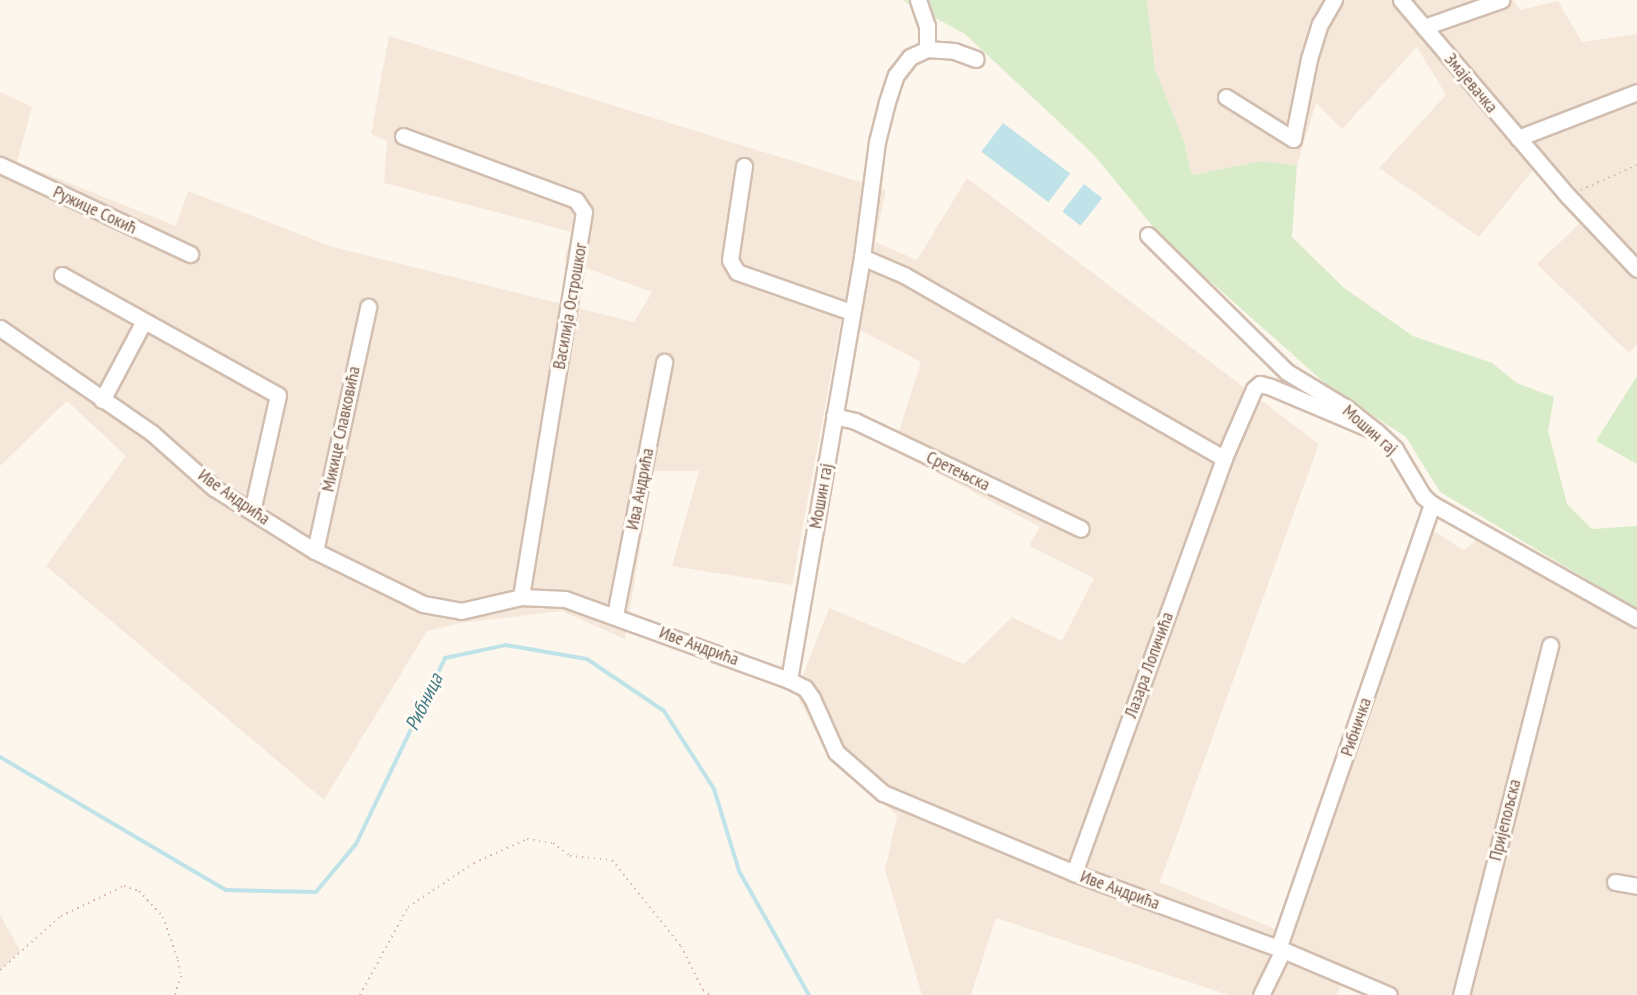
<!DOCTYPE html>
<meta charset="utf-8">
<style>
body{margin:0}
#map{position:relative;width:1637px;height:995px;overflow:hidden;background:#fdf6ec;font-family:"PT Sans Narrow",sans-serif}
div>[style]{position:absolute}
[style*='--x']{left:calc(var(--x)*1px);top:calc(var(--y)*1px);width:calc(var(--w)*1px);rotate:calc(var(--a)*1deg)}
.residential>*{inset:0;background:#f5e8da}
.green>*{inset:0;background:#d8ecc9}
.water>*{inset:0;background:#bfe3e8;transform-origin:0 0}
.stream>*{height:4px;margin:-2px;padding:0 2px;transform-origin:2px;border-radius:2px;background:#bfe3e8}
.path>*{height:2px;margin-top:-1px;transform-origin:0;background:repeating-linear-gradient(90deg,#d9b8a5 0 1.5px,transparent 0 6px)}
.roads{filter:drop-shadow(2px 0 #d1beb0) drop-shadow(-2px 0 #d1beb0) drop-shadow(0 2px #d1beb0) drop-shadow(0 -2px #d1beb0)}
.minor>*{height:15px;margin:-7.5px;padding:0 7.5px;transform-origin:7.5px;border-radius:7.5px;background:#fff}
span{translate:-50% -50%;white-space:nowrap;text-align:center;line-height:1.15;-webkit-text-stroke:6px #fffaf3;paint-order:stroke}
.street-label{font-size:18px;color:#7a5c4d}
.water-label{font-size:20px;color:#437c86;font-style:italic}
</style>
<div id="map">
<div class="residential">
<div style="clip-path:polygon(1147px 0,1513px 0,1520px 10px,1558px 1px,1582px 42px,1637px 34px,1637px 344px,1629px 353px,1537px 264px,1580px 223px,1533px 170px,1479px 237px,1379px 168px,1446px 95px,1417px 47px,1342px 129px,1316px 103px,1297px 165px,1261px 161px,1192px 175px,1184px 141px,1155px 69px)"></div>
<div style="clip-path:polygon(389px 36px,886px 190px,875px 242px,917px 260px,967px 178px,1319px 444px,1160px 882px,1278px 930px,1419px 522px,1464px 550px,1480px 537px,1637px 619px,1637px 995px,1363px 995px,1341px 986px,1336px 995px,1229px 995px,996px 918px,971px 995px,922px 995px,885px 870px,897px 816px,814px 729px,796px 693px,829px 608px,964px 664px,1012px 617px,1062px 641px,1094px 578px,1029px 546px,1040px 527px,893px 450px,921px 362px,841px 320px,792px 585px,672px 566px,699px 471px,653px 471px,625px 639px,562px 611px,461px 623px,427px 631px,324px 800px,46px 566px,126px 456px,67px 401px,0 466px,0 92px,32px 107px,17px 162px,176px 226px,188px 191px,333px 247px,634px 322px,652px 292px,564px 260px,572px 232px,384px 183px,387px 141px,371px 134px)"></div>
<div style="clip-path:polygon(0 914px,20px 951px,0 970px)"></div>
</div>
<div class="green">
<div style="clip-path:polygon(902px 0,1147px 0,1155px 69px,1184px 141px,1192px 175px,1261px 161px,1297px 165px,1292px 237px,1344px 288px,1413px 336px,1492px 363px,1517px 383px,1554px 397px,1548px 431px,1567px 504px,1592px 529px,1637px 526px,1637px 609px,1440px 492px,1406px 437px,1328px 386px,1164px 240px,1093px 154px,965px 34px)"></div>
<div style="clip-path:polygon(1637px 376px,1637px 464px,1596px 441px)"></div>
</div>
<div class="water">
<div style="left:1003px;top:123px;width:84px;height:36px;rotate:37deg"></div>
<div style="left:1084px;top:184px;width:23px;height:35px;rotate:38deg"></div>
</div>
<div class="stream">
<div style="--x:0;--y:757;--w:262;--a:30.5"></div>
<div style="--x:226;--y:890;--w:90;--a:1.3"></div>
<div style="--x:316;--y:892;--w:62;--a:-50.2"></div>
<div style="--x:356;--y:844;--w:206;--a:-64.4"></div>
<div style="--x:445;--y:658;--w:62;--a:-12"></div>
<div style="--x:506;--y:645;--w:82;--a:9.8"></div>
<div style="--x:587;--y:659;--w:93;--a:34"></div>
<div style="--x:664;--y:711;--w:93;--a:57.3"></div>
<div style="--x:714;--y:789;--w:86;--a:73"></div>
<div style="--x:739;--y:871;--w:142;--a:60.6"></div>
</div>
<div class="path">
<div style="--x:1581;--y:190;--w:61;--a:-24.1"></div>
<div style="--x:0;--y:970;--w:81;--a:-41.5"></div>
<div style="--x:61;--y:916;--w:70;--a:-25.5"></div>
<div style="--x:124;--y:886;--w:16;--a:18"></div>
<div style="--x:139;--y:891;--w:35;--a:47"></div>
<div style="--x:163;--y:917;--w:46;--a:70.8"></div>
<div style="--x:178;--y:960;--w:16;--a:79"></div>
<div style="--x:181;--y:976;--w:20;--a:108"></div>
<div style="--x:360;--y:995;--w:100;--a:-61.4"></div>
<div style="--x:408;--y:907;--w:79;--a:-33.7"></div>
<div style="--x:474;--y:863;--w:58;--a:-24.4"></div>
<div style="--x:527;--y:839;--w:26;--a:9"></div>
<div style="--x:553;--y:843;--w:21;--a:37"></div>
<div style="--x:570;--y:856;--w:42;--a:5.4"></div>
<div style="--x:612;--y:860;--w:110;--a:51.3"></div>
<div style="--x:681;--y:946;--w:49;--a:63.4"></div>
<div style="--x:703;--y:990;--w:9;--a:36"></div>
</div>
<div class="roads">
<div class="minor">
<div style="--x:918;--y:0;--w:28;--a:71"></div>
<div style="--x:927;--y:26;--w:23;--a:90"></div>
<div style="--x:1401;--y:0;--w:257;--a:49.6"></div>
<div style="--x:1568;--y:196;--w:100;--a:46.6"></div>
<div style="--x:1424;--y:27;--w:82;--a:-19.3"></div>
<div style="--x:1226;--y:97;--w:79;--a:32.1"></div>
<div style="--x:1293;--y:139;--w:82;--a:-78.7"></div>
<div style="--x:1309;--y:59;--w:37;--a:-73"></div>
<div style="--x:1320;--y:24;--w:28;--a:-60"></div>
<div style="--x:403;--y:136;--w:184;--a:20.3"></div>
<div style="--x:576;--y:200;--w:14;--a:56"></div>
<div style="--x:584;--y:212;--w:390;--a:99.3"></div>
<div style="--x:1518;--y:138;--w:128;--a:-21.1"></div>
<div style="--x:0;--y:165;--w:210;--a:25.1"></div>
<div style="--x:744;--y:166;--w:95;--a:98.5"></div>
<div style="--x:730;--y:260;--w:14;--a:60"></div>
<div style="--x:737;--y:272;--w:121;--a:19.3"></div>
<div style="--x:1148;--y:235;--w:195;--a:44.6"></div>
<div style="--x:1287;--y:372;--w:68;--a:31.1"></div>
<div style="--x:1345;--y:407;--w:41;--a:38"></div>
<div style="--x:1377;--y:432;--w:25;--a:43"></div>
<div style="--x:1395;--y:449;--w:55;--a:59.2"></div>
<div style="--x:1423;--y:496;--w:12;--a:42"></div>
<div style="--x:1432;--y:504;--w:235;--a:29.3"></div>
<div style="--x:862;--y:257;--w:46;--a:23.2"></div>
<div style="--x:904;--y:275;--w:369;--a:29.8"></div>
<div style="--x:62;--y:275;--w:247;--a:29.1"></div>
<div style="--x:278;--y:395;--w:119;--a:102.6"></div>
<div style="--x:0;--y:328;--w:185;--a:34.6"></div>
<div style="--x:152;--y:433;--w:83;--a:41.6"></div>
<div style="--x:214;--y:488;--w:119;--a:32"></div>
<div style="--x:315;--y:551;--w:120;--a:26.1"></div>
<div style="--x:423;--y:604;--w:39;--a:10"></div>
<div style="--x:461;--y:611;--w:62;--a:-13.1"></div>
<div style="--x:521;--y:597;--w:44;--a:2.6"></div>
<div style="--x:565;--y:599;--w:238;--a:19.9"></div>
<div style="--x:789;--y:680;--w:18;--a:27"></div>
<div style="--x:805;--y:688;--w:12;--a:55"></div>
<div style="--x:812;--y:698;--w:59;--a:66"></div>
<div style="--x:836;--y:752;--w:62;--a:41.1"></div>
<div style="--x:883;--y:793;--w:207;--a:22.7"></div>
<div style="--x:1074;--y:873;--w:223;--a:20.2"></div>
<div style="--x:1283;--y:950;--w:115;--a:23"></div>
<div style="--x:102;--y:400;--w:89;--a:-62"></div>
<div style="--x:834;--y:416;--w:22;--a:13"></div>
<div style="--x:855;--y:421;--w:250;--a:25.5"></div>
<div style="--x:315;--y:551;--w:250;--a:-77.7"></div>
<div style="--x:615;--y:615;--w:258;--a:-79"></div>
<div style="--x:789;--y:680;--w:429;--a:-80.2"></div>
<div style="--x:862;--y:257;--w:116;--a:-82.6"></div>
<div style="--x:877;--y:142;--w:41;--a:-76"></div>
<div style="--x:887;--y:102;--w:28;--a:-72"></div>
<div style="--x:896;--y:75;--w:23;--a:-52"></div>
<div style="--x:910;--y:57;--w:19;--a:-25"></div>
<div style="--x:927;--y:49;--w:27;--a:4"></div>
<div style="--x:954;--y:51;--w:23;--a:20"></div>
<div style="--x:1074;--y:873;--w:441;--a:-70.1"></div>
<div style="--x:1224;--y:458;--w:75;--a:-66.5"></div>
<div style="--x:1254;--y:389;--w:8;--a:-40"></div>
<div style="--x:1260;--y:384;--w:11;--a:15"></div>
<div style="--x:1271;--y:387;--w:115;--a:23"></div>
<div style="--x:1615;--y:882;--w:22;--a:10"></div>
<div style="--x:1278;--y:949;--w:471;--a:-70.9"></div>
<div style="--x:1261;--y:995;--w:50;--a:-63.9"></div>
<div style="--x:1461;--y:995;--w:361;--a:-75.7"></div>
</div>
</div>
<div class="street-label">
<span style="left:1471px;top:83px;rotate:50deg">Змајевачка</span>
<span style="left:95px;top:210px;rotate:25deg">Ружице Сокић</span>
<span style="left:570px;top:306px;rotate:-80deg">Василија Острошког</span>
<span style="left:341px;top:429px;rotate:-78deg">Микице Славковића</span>
<span style="left:1370px;top:430px;rotate:41deg">Мошин гај</span>
<span style="left:958px;top:471px;rotate:26deg">Сретењска</span>
<span style="left:640px;top:489px;rotate:-79deg">Ива Андрића</span>
<span style="left:821px;top:496px;rotate:-80deg">Мошин гај</span>
<span style="left:234px;top:497px;rotate:35deg">Иве Андрића</span>
<span style="left:699px;top:646px;rotate:20deg">Иве Андрића</span>
<span style="left:1149px;top:665px;rotate:-70deg">Лазара Лопичића</span>
<span style="left:1356px;top:727px;rotate:-71deg">Рибничка</span>
<span style="left:1505px;top:820px;rotate:-76deg">Пријепољска</span>
<span style="left:1120px;top:890px;rotate:20deg">Иве Андрића</span>
</div>
<div class="water-label">
<span style="left:424px;top:702px;rotate:-64deg">Рибница</span>
</div>
</div>
